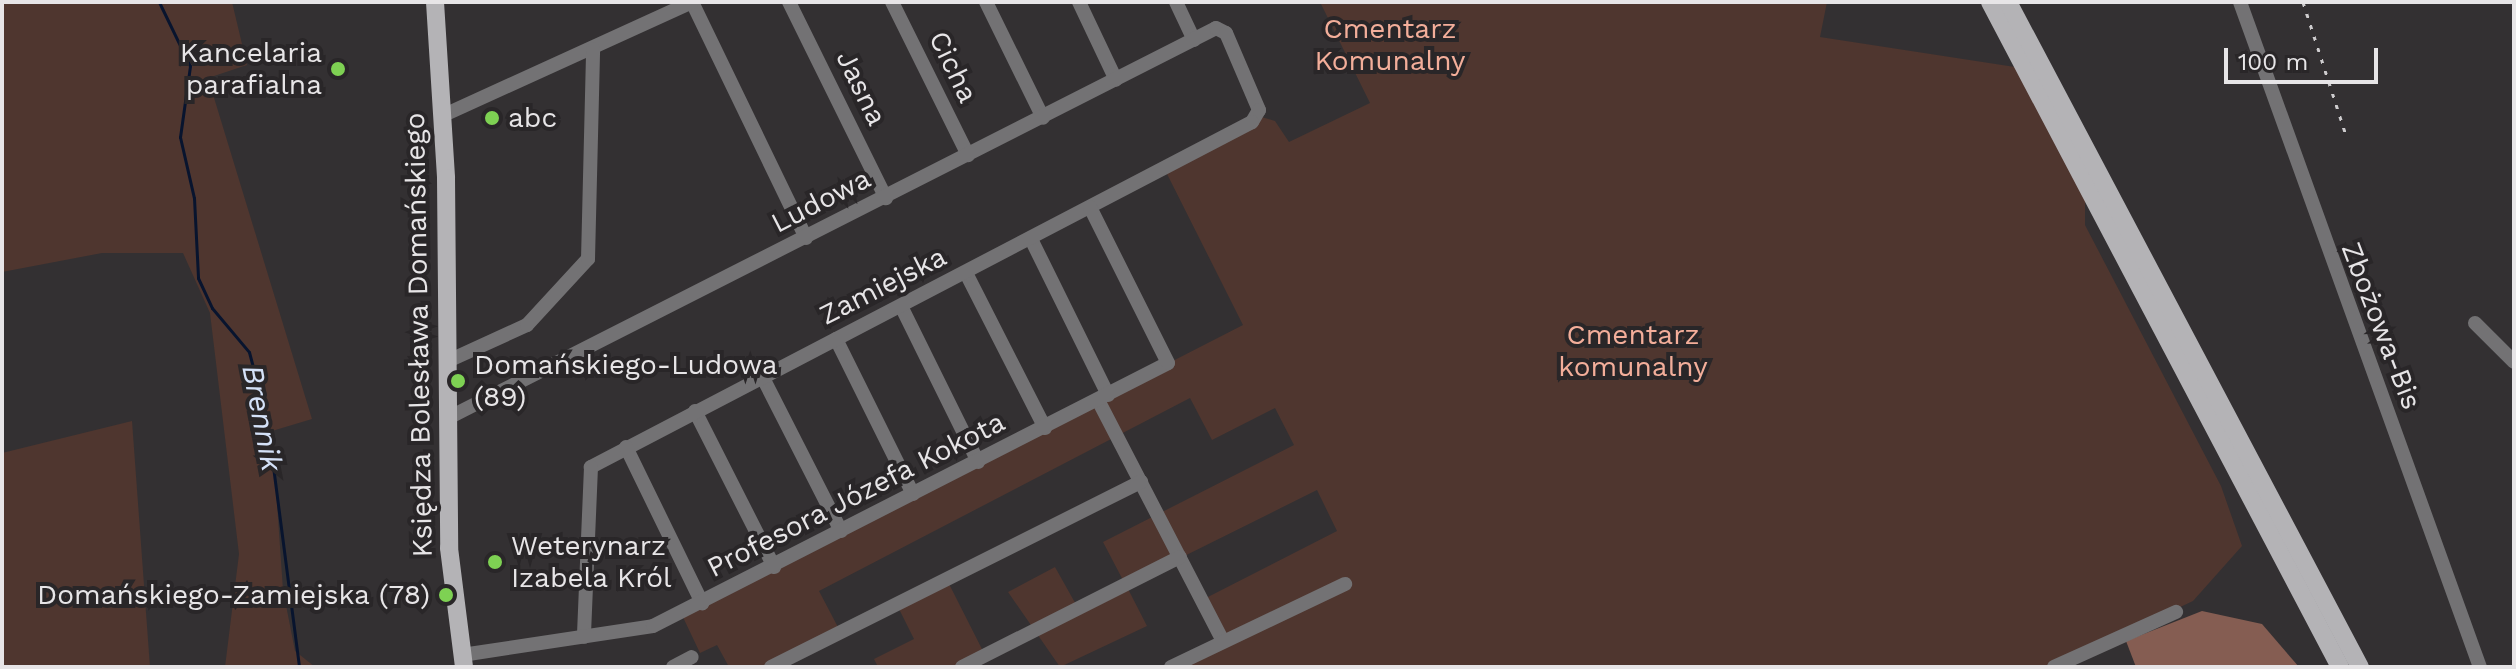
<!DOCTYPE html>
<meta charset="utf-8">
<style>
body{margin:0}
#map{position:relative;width:2516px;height:669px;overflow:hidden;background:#333032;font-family:"Work Sans",sans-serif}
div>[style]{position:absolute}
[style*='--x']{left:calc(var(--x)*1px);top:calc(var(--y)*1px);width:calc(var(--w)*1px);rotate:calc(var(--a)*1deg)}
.green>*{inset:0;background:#4f362f}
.forest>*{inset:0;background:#855d52}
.stream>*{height:3px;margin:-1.5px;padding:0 1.5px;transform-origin:1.5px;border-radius:1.5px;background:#08142e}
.minor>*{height:14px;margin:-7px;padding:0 7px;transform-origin:7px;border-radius:7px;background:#737274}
.major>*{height:18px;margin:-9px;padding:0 9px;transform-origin:9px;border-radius:9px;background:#b4b3b6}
.rail>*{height:3px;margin-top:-1.5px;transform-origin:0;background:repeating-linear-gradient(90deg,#ceccce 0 4px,transparent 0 12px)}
.dots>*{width:22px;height:22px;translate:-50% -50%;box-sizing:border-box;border:4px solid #292628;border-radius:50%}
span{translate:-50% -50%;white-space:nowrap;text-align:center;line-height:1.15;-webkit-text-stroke:8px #292628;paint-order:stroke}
.park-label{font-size:28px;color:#f3ae9a}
.poi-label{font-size:28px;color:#e7e5e7}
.right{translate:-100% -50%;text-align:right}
.left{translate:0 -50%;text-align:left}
.street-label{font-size:28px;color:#e7e5e7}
.water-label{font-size:30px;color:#d4e1f8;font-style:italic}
.frame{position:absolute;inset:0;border:4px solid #e7e5e7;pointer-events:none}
.scale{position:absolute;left:2224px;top:48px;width:154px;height:36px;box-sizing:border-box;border:4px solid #e7e5e7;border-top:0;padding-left:10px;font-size:24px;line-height:28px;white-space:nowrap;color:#e7e5e7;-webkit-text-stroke:6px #292628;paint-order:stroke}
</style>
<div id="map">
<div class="green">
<div style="clip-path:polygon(2px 2px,232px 2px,247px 65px,208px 78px,312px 419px,272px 431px,283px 590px,295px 651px,315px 667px,225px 667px,239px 554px,210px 313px,183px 253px,102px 253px,2px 272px)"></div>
<div style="clip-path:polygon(1320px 2px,1827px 2px,1820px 37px,2015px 67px,2085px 193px,2085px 225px,2221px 486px,2242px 546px,2193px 601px,2053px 667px,1171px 667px,1222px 641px,1202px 600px,1337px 531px,1317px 490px,1126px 585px,1147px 626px,1060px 667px,1008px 592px,1055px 567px,1078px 608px,1125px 584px,1103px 542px,1294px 445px,1275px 408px,1212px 440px,1190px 398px,819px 591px,840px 631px,771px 667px,729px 667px,717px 645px,700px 653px,681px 613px,1243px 325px,1164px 168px,1258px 116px,1275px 121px,1289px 142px,1370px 103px)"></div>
<div style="clip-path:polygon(132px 421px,150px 667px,2px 667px,2px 453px)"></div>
<div style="clip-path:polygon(945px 576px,985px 655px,962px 667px,878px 667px,874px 659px,914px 639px,895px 601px)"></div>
</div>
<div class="forest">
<div style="clip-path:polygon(2202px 611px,2262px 624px,2299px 667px,2136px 667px,2126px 641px)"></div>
</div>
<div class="stream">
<div style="--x:159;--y:2;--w:71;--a:64.2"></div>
<div style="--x:190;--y:66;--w:72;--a:98"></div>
<div style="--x:180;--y:137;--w:63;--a:77.1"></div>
<div style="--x:194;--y:198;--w:80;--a:87.1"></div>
<div style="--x:198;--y:278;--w:33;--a:65"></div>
<div style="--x:212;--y:308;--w:57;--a:49.9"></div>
<div style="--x:249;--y:352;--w:70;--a:75.2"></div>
<div style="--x:267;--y:420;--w:249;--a:82.6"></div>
</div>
<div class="minor">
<div style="--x:692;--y:2;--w:262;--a:64.2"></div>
<div style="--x:789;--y:2;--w:219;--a:63.7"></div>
<div style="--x:892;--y:2;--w:171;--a:63.6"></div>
<div style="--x:986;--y:2;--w:129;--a:63.8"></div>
<div style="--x:1079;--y:2;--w:86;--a:64.6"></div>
<div style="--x:1176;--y:2;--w:42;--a:64.7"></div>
<div style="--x:2240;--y:2;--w:707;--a:70.16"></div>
<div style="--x:444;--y:115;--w:273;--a:-24.5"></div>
<div style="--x:1031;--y:239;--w:174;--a:63.7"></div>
<div style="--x:966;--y:273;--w:174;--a:63"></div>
<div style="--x:901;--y:306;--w:174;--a:63.7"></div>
<div style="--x:2475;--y:323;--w:55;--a:45"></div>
<div style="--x:836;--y:339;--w:173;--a:63.6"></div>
<div style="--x:448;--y:361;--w:87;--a:-24.5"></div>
<div style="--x:527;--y:325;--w:90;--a:-47.3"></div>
<div style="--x:588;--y:259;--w:210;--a:-88.6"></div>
<div style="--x:762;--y:376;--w:174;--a:63"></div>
<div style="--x:1098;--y:400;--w:271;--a:62.6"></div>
<div style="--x:695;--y:411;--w:175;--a:63.1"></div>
<div style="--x:448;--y:418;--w:861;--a:-26.92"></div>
<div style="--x:1216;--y:28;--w:11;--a:27"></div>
<div style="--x:1226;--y:33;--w:84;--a:66.8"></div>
<div style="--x:1259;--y:110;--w:14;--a:120"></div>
<div style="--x:1252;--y:122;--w:746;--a:152.44"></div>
<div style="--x:591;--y:467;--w:170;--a:92.4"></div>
<div style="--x:626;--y:447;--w:174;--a:64"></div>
<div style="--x:462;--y:655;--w:193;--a:-8.6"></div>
<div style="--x:653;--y:626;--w:578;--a:-27.05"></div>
<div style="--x:1168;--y:363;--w:174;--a:-116.6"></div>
<div style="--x:673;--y:667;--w:21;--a:-28"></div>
<div style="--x:771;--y:667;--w:414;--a:-26.6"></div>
<div style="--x:962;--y:667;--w:244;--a:-26.8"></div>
<div style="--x:1171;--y:667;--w:193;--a:-25.5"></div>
<div style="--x:2054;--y:667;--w:134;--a:-24.3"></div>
</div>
<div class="major">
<div style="--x:435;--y:2;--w:176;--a:86.4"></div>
<div style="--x:446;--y:178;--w:370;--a:89.5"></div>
<div style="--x:449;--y:548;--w:120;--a:82.8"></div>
<div style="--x:1990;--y:2;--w:751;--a:62.24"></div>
<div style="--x:2008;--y:2;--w:752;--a:62.11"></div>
</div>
<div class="rail">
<div style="--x:2303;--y:2;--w:137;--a:72.1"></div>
</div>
<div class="dots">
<div style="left:338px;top:69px;background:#7ed153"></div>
<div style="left:492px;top:118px;background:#7ed153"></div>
<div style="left:458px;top:381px;background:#7ed153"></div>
<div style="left:495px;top:562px;background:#7ed153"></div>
<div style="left:446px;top:595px;background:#7ed153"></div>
</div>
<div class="park-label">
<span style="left:1390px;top:45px">Cmentarz<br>Komunalny</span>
<span style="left:1633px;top:351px">Cmentarz<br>komunalny</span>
</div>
<div class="poi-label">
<span class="right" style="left:322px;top:69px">Kancelaria<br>parafialna</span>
<span class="left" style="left:508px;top:118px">abc</span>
<span class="left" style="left:474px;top:381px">Domańskiego-Ludowa<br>(89)</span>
<span class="left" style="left:511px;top:562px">Weterynarz<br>Izabela Król</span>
<span class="right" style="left:430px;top:595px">Domańskiego-Zamiejska (78)</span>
</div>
<div class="street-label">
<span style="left:953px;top:67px;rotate:64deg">Cicha</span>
<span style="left:861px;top:88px;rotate:64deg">Jasna</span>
<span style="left:821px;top:201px;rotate:-27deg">Ludowa</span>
<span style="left:883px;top:286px;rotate:-27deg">Zamiejska</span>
<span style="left:2381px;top:326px;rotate:69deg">Zbożowa-Bis</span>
<span style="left:419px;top:335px;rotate:-91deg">Księdza Bolesława Domańskiego</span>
<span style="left:856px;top:495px;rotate:-27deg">Profesora Józefa Kokota</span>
</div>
<div class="water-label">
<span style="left:262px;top:418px;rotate:79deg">Brennik</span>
</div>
<div class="frame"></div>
<div class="scale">100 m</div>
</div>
